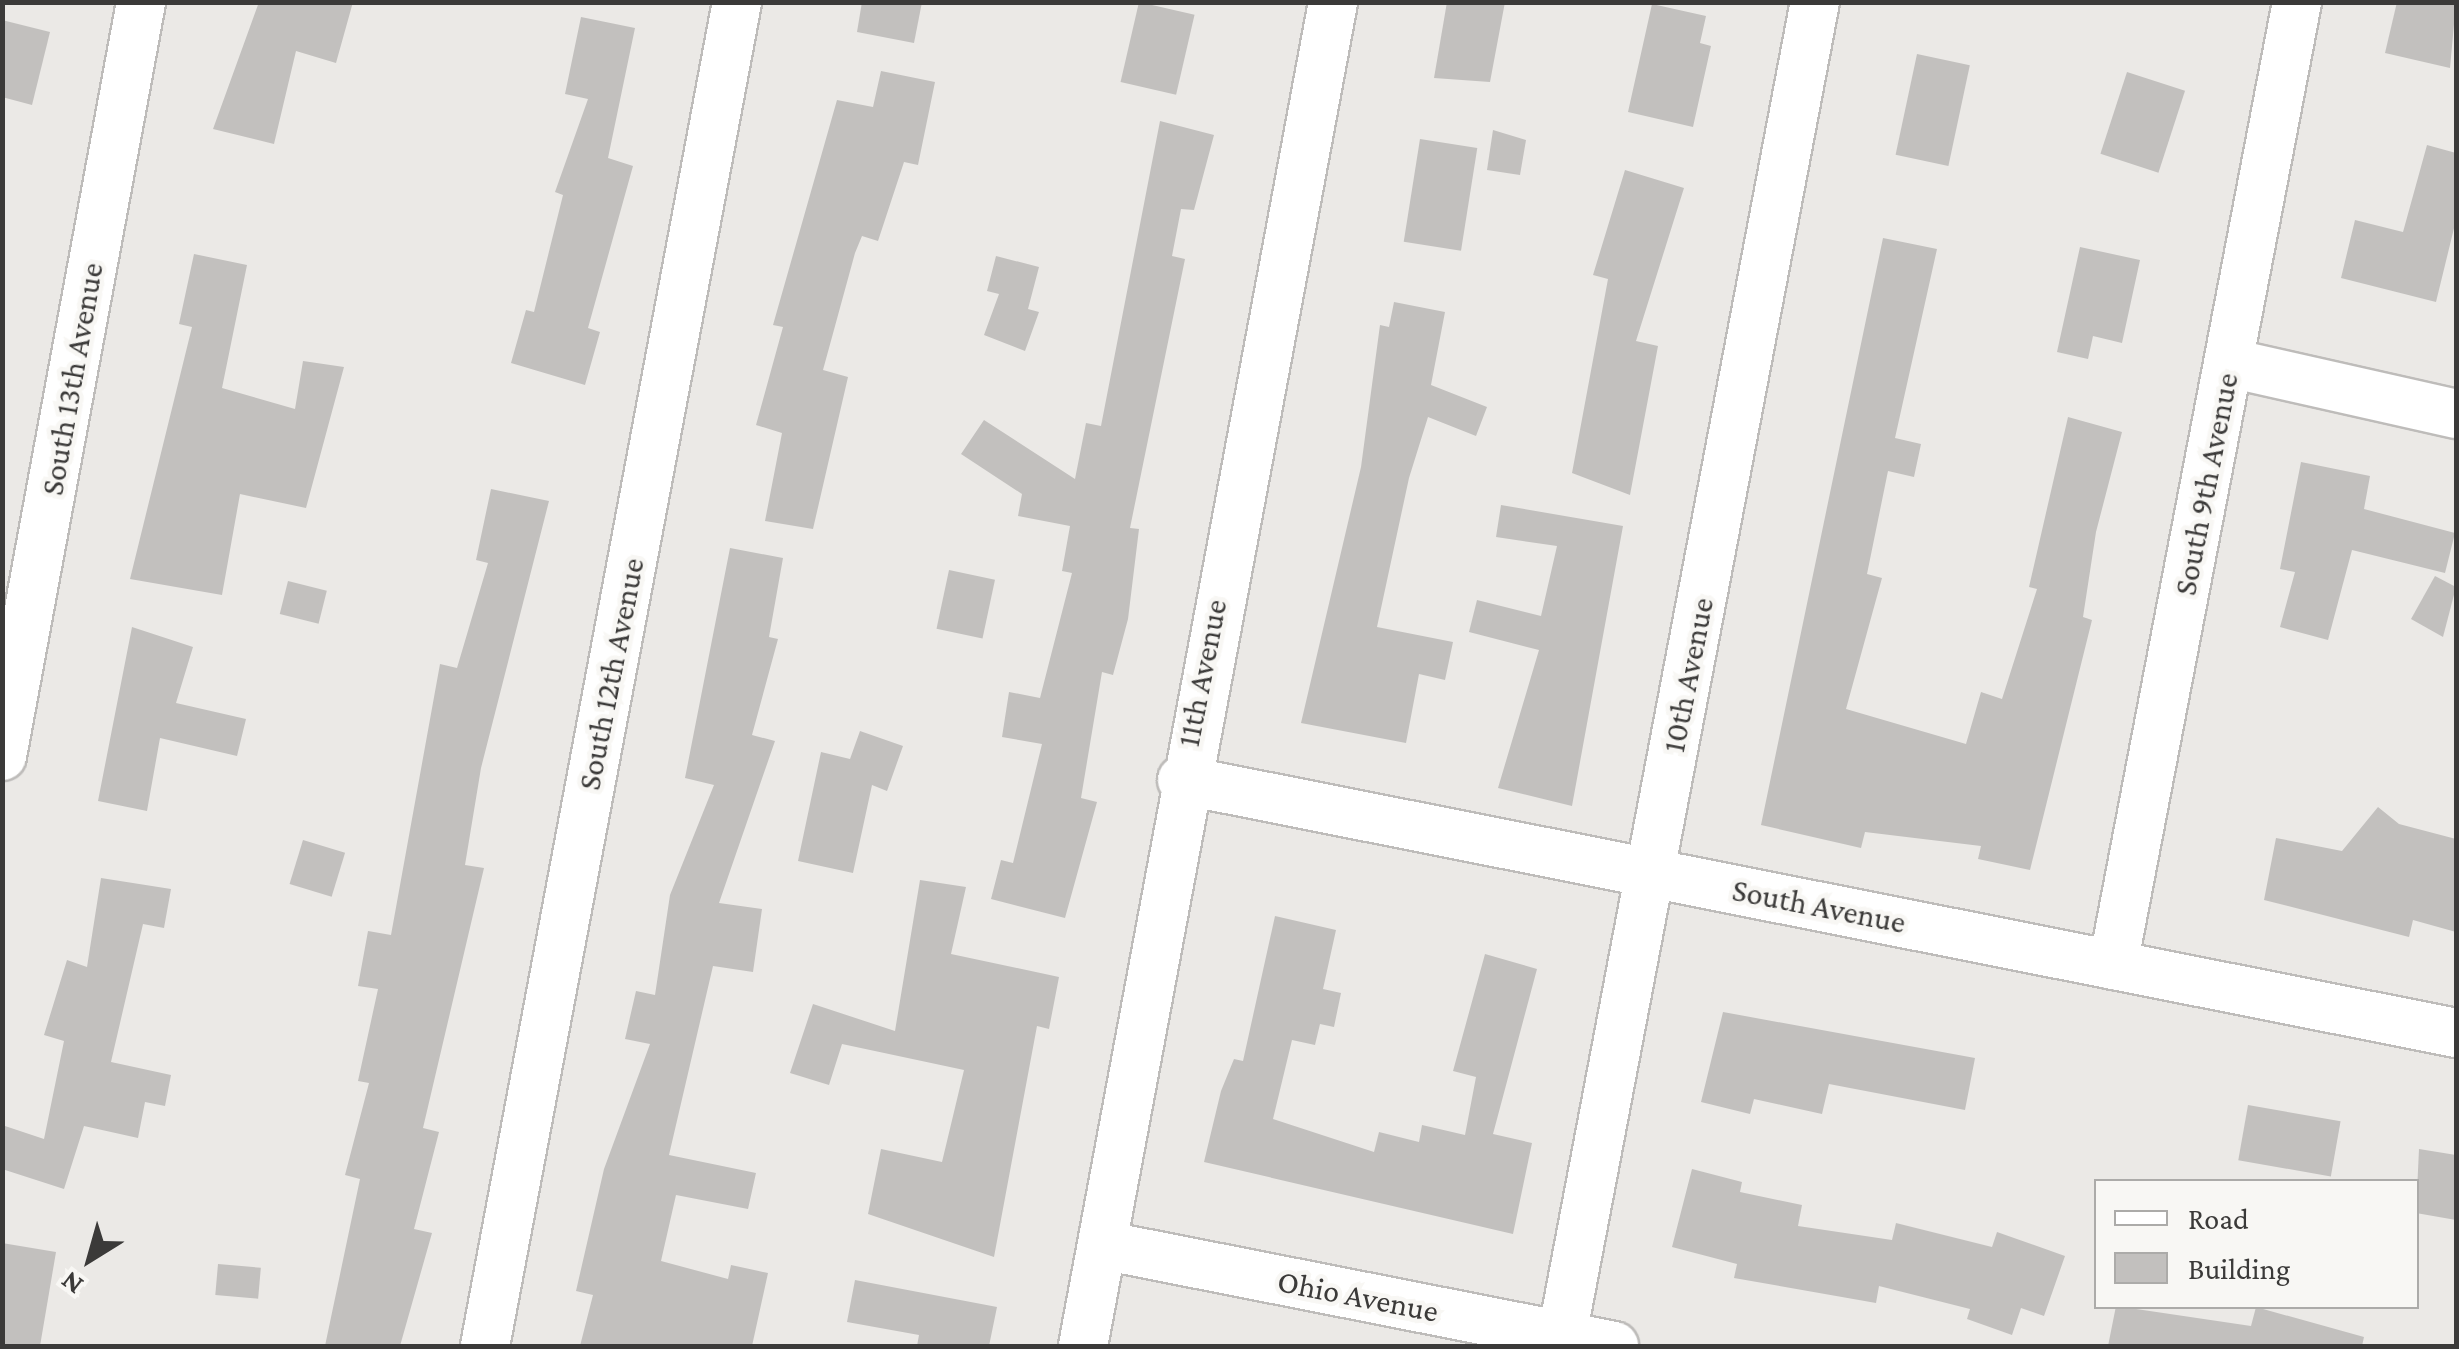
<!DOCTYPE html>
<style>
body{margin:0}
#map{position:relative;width:2459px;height:1349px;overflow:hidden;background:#ebe9e6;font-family:"Crimson Pro",serif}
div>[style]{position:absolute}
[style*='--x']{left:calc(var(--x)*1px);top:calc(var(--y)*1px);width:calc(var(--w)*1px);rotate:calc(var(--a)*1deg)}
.building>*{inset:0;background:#c2c0be;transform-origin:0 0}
.roads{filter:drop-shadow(2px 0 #bebcba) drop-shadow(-2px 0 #bebcba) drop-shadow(0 2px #bebcba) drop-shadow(0 -2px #bebcba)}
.street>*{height:48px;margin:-24px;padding:0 24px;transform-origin:24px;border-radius:24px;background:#fff}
span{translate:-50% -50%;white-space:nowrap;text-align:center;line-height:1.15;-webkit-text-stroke:9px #f8f7f4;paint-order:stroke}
.street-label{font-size:32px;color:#3b3a39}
.frame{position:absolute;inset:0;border:5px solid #3b3a39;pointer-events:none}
.legend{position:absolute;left:2094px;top:1179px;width:325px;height:130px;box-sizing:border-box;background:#f8f7f4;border:2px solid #acaba9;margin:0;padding:12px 18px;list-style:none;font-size:30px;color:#3b3a39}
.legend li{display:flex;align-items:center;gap:20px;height:50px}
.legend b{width:50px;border:2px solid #acaba9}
.north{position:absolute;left:40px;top:1209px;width:100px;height:100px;-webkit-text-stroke:8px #f8f7f4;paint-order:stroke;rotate:217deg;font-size:28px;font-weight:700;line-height:40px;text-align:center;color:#3b3a39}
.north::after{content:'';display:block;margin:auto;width:35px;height:45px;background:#3b3a39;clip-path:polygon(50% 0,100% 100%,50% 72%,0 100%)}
</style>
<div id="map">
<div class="building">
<div style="clip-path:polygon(259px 2px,353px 2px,336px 63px,296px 51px,274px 144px,213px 129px)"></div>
<div style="clip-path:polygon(862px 2px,922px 2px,914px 43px,857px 32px)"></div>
<div style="left:1139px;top:2px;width:57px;height:82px;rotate:13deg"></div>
<div style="clip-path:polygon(1447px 2px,1505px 2px,1490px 82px,1434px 78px)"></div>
<div style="clip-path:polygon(2397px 2px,2456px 2px,2450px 68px,2385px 53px)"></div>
<div style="clip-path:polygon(1652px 4px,1706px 16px,1700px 43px,1711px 46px,1693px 127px,1628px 112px)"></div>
<div style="clip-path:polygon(581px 17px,635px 28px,608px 158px,633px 166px,588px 328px,600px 332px,585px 385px,511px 363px,526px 310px,534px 312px,563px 195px,555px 192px,588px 99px,565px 94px)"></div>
<div style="clip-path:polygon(2px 20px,50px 32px,32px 105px,2px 97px)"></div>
<div style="left:1917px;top:54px;width:54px;height:103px;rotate:12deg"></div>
<div style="clip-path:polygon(881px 71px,935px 82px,918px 165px,904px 162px,878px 241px,862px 236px,855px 253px,823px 370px,848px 377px,813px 529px,765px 521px,782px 433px,756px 425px,783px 327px,773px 325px,837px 100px,873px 107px)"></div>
<div style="left:2127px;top:72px;width:61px;height:86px;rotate:18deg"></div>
<div style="clip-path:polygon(1160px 121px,1214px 135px,1194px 210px,1181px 209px,1172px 256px,1185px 259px,1130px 528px,1139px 529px,1128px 619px,1113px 675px,1102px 672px,1081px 798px,1097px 802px,1065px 918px,991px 899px,1001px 860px,1013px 863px,1042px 744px,1002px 737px,1009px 692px,1040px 698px,1072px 573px,1062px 571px,1070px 526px,1018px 516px,1022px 494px,961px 454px,984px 420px,1075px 479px,1086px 423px,1101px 426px)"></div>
<div style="clip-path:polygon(1493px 130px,1526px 140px,1520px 175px,1487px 170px)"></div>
<div style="left:1420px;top:139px;width:58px;height:104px;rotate:9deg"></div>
<div style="clip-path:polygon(2427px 145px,2456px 153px,2456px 220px,2436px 302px,2341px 278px,2355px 220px,2403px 232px)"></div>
<div style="clip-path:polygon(1625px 170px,1684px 188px,1636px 341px,1658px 346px,1630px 495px,1572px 473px,1608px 279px,1593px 275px)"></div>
<div style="clip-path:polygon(1883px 238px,1937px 249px,1895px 438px,1921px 444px,1914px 477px,1888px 471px,1867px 574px,1882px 578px,1846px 709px,1966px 744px,1981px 692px,2002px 699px,2037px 589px,2029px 587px,2068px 417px,2122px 432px,2096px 532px,2083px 617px,2092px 620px,2030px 870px,1978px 859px,1981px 846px,1865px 832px,1861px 848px,1761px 825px)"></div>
<div style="clip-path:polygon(2080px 247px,2140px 260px,2122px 343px,2093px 336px,2088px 359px,2057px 352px)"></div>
<div style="clip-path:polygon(194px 254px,247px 265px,222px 388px,295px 409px,303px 361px,344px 367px,306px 508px,240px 494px,222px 595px,130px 579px,192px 327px,179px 324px)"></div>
<div style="clip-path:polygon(996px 256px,1039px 267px,1028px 309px,1039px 312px,1025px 351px,984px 335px,999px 294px,987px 291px)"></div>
<div style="clip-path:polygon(1394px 302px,1445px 312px,1431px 385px,1487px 407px,1476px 436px,1428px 417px,1409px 478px,1377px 627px,1453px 642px,1445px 680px,1419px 674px,1406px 743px,1301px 723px,1361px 467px,1380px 325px,1389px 327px)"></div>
<div style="clip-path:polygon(2301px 462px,2370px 476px,2364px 509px,2455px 533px,2445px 573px,2352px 550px,2328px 640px,2280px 627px,2295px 572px,2280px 569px)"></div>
<div style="clip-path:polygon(491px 489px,549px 501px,481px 768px,465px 865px,484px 868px,423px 1128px,439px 1132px,414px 1229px,432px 1233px,400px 1346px,325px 1346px,360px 1179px,345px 1175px,369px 1083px,358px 1081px,378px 989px,358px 986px,368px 931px,391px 935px,440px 664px,457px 668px,488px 563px,476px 560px)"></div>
<div style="clip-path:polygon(1501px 505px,1623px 526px,1572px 806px,1498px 788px,1539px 650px,1469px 632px,1477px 600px,1541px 616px,1557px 546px,1496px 537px)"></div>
<div style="clip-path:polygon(730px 548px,783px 558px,769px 637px,778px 639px,752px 735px,775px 741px,719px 903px,762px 909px,753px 972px,713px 966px,669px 1155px,756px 1173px,748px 1209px,676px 1195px,661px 1261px,728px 1279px,731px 1265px,768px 1273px,752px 1346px,580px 1346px,593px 1295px,576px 1291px,604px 1169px,650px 1044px,625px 1039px,636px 991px,655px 995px,670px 895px,714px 785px,685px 778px)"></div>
<div style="left:949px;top:570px;width:47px;height:60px;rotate:12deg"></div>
<div style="clip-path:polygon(2435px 576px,2456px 587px,2443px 637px,2411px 619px)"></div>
<div style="left:288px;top:581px;width:40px;height:34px;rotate:14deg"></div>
<div style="clip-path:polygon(132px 627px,193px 647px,176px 703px,246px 719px,237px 756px,160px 738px,147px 811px,98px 801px)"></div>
<div style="clip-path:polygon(860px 731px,903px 746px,887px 791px,872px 785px,853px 873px,798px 861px,821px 752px,850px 759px)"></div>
<div style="clip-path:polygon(2378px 807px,2399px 824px,2456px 839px,2456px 932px,2413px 920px,2409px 937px,2264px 900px,2276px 838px,2342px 851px)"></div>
<div style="left:303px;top:840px;width:44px;height:46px;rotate:17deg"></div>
<div style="clip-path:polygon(101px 878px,171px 889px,164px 928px,143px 924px,111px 1062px,171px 1075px,165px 1106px,145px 1102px,138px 1138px,84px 1126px,64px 1189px,2px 1169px,2px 1125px,44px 1139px,64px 1041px,44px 1035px,67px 960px,87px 967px)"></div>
<div style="clip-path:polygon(920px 880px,966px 887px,951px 954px,1059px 977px,1049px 1029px,1037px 1026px,994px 1257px,868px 1214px,881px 1149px,942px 1162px,964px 1070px,842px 1044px,829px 1085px,790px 1073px,813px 1004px,895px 1031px)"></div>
<div style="clip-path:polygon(1275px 916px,1336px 930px,1323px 989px,1341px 993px,1334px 1027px,1320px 1024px,1315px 1045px,1292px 1040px,1273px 1119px,1374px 1152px,1379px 1132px,1419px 1142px,1422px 1125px,1465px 1135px,1476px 1077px,1453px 1071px,1485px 954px,1537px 969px,1493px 1134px,1532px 1143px,1513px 1234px,1204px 1162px,1221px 1091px,1234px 1059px,1243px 1061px)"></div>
<div style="clip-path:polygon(1723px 1012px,1975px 1058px,1965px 1110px,1829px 1084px,1822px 1114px,1754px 1099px,1750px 1114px,1701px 1102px)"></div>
<div style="left:2248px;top:1105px;width:94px;height:56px;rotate:10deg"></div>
<div style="clip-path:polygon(2419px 1149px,2456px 1155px,2456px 1220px,2416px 1213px)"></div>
<div style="clip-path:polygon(1692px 1169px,1742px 1182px,1740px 1192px,1802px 1205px,1798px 1226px,1892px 1240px,1896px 1223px,1992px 1247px,1997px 1232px,2065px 1256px,2044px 1316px,2021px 1308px,2012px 1335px,1967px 1319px,1970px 1309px,1879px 1286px,1876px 1303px,1734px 1278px,1737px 1264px,1672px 1247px)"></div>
<div style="clip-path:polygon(2px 1243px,56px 1252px,40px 1346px,2px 1346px)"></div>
<div style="left:218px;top:1264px;width:43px;height:31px;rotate:5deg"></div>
<div style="clip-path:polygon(855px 1280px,997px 1307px,989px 1346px,917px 1346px,919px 1335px,847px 1322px)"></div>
<div style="clip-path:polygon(2116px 1306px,2251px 1326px,2256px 1307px,2364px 1337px,2362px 1346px,2108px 1346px)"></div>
</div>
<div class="roads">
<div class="street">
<div style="--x:2230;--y:363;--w:232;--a:12.7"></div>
<div style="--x:2;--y:756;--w:767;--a:-79.55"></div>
<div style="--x:1182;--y:780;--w:1299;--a:11.23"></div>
<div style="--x:2113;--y:965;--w:980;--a:-79.18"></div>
<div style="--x:1102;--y:1245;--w:522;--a:11.16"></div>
<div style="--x:485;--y:1346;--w:1367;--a:-79.38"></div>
<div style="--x:1083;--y:1346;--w:1367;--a:-79.46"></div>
<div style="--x:1560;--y:1346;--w:1368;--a:-79.26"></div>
</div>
</div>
<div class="street-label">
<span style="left:72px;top:379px;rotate:-80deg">South 13th Avenue</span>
<span style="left:2206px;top:484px;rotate:-79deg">South 9th Avenue</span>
<span style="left:1202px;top:673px;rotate:-79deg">11th Avenue</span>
<span style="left:611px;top:674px;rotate:-79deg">South 12th Avenue</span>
<span style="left:1688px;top:675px;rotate:-79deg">10th Avenue</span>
<span style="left:1819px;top:906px;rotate:11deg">South Avenue</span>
<span style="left:1358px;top:1296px;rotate:11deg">Ohio Avenue</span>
</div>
<div class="frame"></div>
<ul class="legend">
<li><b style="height:12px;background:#fff"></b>Road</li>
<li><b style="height:28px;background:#c2c0be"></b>Building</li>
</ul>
<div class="north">N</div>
</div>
